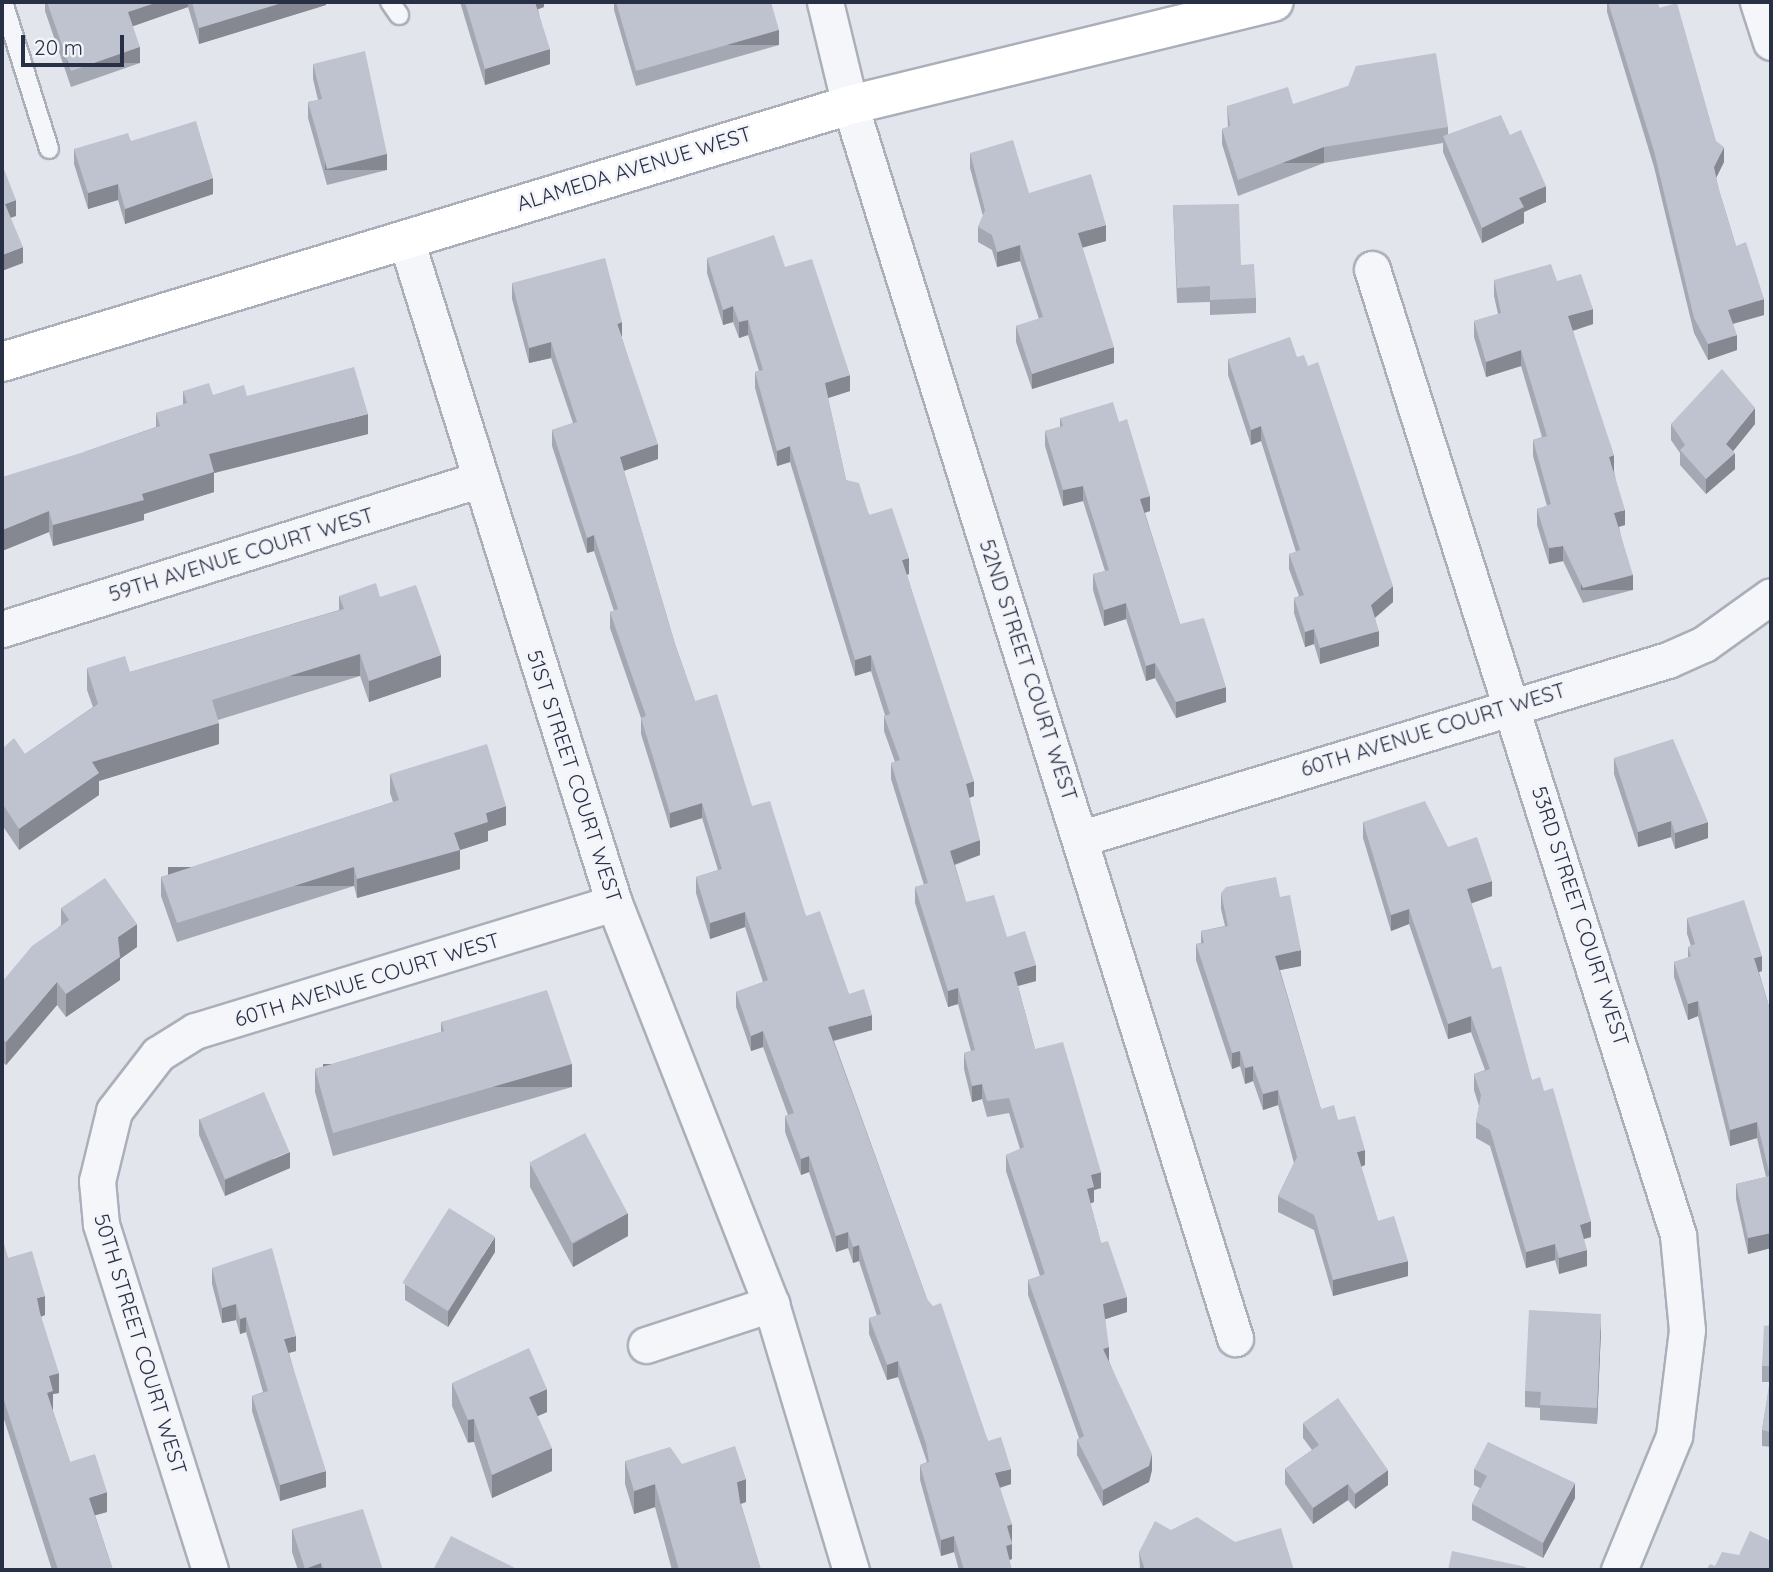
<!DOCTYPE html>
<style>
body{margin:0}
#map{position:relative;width:1773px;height:1572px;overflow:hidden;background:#e2e5ec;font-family:Quicksand,sans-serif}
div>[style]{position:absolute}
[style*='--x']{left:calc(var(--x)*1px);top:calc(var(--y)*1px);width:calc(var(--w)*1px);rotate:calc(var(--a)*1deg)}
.roads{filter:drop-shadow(2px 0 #aaafba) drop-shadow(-2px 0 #aaafba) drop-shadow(0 2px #aaafba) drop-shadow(0 -2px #aaafba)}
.lane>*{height:18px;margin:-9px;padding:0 9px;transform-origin:9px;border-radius:9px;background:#f5f6f9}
.street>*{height:35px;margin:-17.5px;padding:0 17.5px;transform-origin:17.5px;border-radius:17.5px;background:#f5f6f9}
.secondary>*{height:38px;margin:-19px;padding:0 19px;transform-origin:19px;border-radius:19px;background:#fff}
.wall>*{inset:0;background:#a3a8b2}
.shaded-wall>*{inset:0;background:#858891;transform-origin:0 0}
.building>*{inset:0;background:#bec3cf;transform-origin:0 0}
span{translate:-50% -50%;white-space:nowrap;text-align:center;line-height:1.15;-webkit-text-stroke:5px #f2f4f9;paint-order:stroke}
.street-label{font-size:21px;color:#283045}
.frame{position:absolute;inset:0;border:4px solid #283045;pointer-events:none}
.scale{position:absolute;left:21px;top:35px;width:103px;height:32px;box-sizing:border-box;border:4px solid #283045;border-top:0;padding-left:9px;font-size:21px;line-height:24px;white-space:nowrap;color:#283045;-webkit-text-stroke:5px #f2f4f9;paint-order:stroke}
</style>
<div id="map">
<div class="roads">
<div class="lane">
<div style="--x:3;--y:2;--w:154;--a:72.6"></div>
<div style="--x:390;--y:2;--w:16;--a:55"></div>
</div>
<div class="street">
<div style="--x:825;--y:2;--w:106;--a:76.4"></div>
<div style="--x:850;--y:105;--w:1292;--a:72.66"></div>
<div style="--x:1758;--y:2;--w:42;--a:72"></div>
<div style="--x:406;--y:240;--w:695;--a:72.58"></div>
<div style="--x:614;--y:903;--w:431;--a:68.6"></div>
<div style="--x:771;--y:1304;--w:278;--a:73.3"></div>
<div style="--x:1372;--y:269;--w:1013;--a:72.42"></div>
<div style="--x:1678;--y:1235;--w:95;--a:84.6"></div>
<div style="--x:1687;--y:1330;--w:107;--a:97"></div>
<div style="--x:1674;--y:1436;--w:145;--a:112.3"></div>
<div style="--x:2;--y:629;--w:502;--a:-17.39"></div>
<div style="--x:1082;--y:838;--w:612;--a:-16.9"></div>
<div style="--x:1668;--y:660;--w:39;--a:-24"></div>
<div style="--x:1704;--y:644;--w:82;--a:-35.6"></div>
<div style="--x:646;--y:1345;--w:132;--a:-18.2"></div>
<div style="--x:210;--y:1570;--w:363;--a:-107.5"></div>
<div style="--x:101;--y:1224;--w:43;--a:-95.3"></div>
<div style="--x:97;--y:1181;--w:72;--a:-76.3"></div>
<div style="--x:114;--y:1111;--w:72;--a:-52.3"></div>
<div style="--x:158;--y:1054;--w:44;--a:-31.9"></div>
<div style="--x:195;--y:1031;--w:438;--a:-17"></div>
</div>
<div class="secondary">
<div style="--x:2;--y:362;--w:886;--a:-16.86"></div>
<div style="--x:850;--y:105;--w:436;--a:-13.7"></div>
</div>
</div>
<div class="wall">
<div style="clip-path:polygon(45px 2px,326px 2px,326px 5px,199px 44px,188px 7px,132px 26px,140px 63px,71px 87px,45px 11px)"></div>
<div style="clip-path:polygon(460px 2px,544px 2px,544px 7px,538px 9px,550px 64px,485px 85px)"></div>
<div style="clip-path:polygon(614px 2px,771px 2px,779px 45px,636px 86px,614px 10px)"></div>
<div style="clip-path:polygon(1607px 2px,1657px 2px,1724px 162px,1716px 178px,1719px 190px,1736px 246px,1764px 315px,1733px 324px,1737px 350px,1708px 360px,1694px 333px,1654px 167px,1607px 12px)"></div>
<div style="clip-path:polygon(313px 64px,387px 170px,327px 185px,308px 118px,308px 102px,318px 100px,313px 79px)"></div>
<div style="clip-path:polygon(1293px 104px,1448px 127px,1448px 134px,1510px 135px,1546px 202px,1524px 212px,1524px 223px,1482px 243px,1443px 152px,1443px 143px,1324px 163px,1238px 196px,1222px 144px,1222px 129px,1228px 127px,1227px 106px)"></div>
<div style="clip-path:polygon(131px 141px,213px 194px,125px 224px,118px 200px,88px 209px,74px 164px,74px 149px)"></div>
<div style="clip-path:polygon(970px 153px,1029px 193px,1106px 241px,1082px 247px,1114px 363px,1032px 389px,1016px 342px,1016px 326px,1039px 319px,1020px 261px,997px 267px,992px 250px,978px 242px,978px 227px,983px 216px,970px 168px)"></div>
<div style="clip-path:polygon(1173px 205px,1241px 265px,1256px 298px,1256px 313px,1210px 315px,1210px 302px,1177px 303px)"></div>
<div style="clip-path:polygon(707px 258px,785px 267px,850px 391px,828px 398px,846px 480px,909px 574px,907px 575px,974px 796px,969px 798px,980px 855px,955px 865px,966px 902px,1007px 937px,1036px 981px,1018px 986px,1035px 1049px,1101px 1188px,1094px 1190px,1094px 1202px,1090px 1203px,1101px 1243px,1127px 1312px,1105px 1319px,1109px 1361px,1152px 1470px,1149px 1482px,1103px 1506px,1077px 1455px,1077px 1440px,1079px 1438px,1028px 1295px,1028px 1280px,1040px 1276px,1006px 1171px,1006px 1155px,1020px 1149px,1009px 1113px,987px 1117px,982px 1099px,972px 1102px,964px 1069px,964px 1053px,971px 1051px,958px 1004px,948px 1007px,915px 903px,915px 887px,924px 885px,891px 779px,891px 763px,895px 762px,884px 731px,884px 716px,885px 715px,871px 671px,855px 676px,790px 462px,777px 466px,755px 388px,755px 372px,759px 371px,748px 335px,739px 338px,733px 322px,723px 325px,707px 273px)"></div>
<div style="clip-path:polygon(1494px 280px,1557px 281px,1593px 324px,1573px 331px,1614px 471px,1625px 525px,1619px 527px,1633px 590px,1583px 603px,1563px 561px,1549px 564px,1537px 525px,1537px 509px,1547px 506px,1533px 456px,1533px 440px,1542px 437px,1521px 366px,1486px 377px,1474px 337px,1474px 321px,1498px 314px,1494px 296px)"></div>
<div style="clip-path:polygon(512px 283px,622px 338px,658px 459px,624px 471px,675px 644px,695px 701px,752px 806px,806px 916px,849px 994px,872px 1030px,834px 1041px,927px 1299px,988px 1441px,1011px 1484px,1000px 1488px,1012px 1540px,1012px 1559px,1009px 1560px,1012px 1570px,959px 1570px,954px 1552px,941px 1556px,920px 1480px,920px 1465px,927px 1462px,926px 1459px,898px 1377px,887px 1380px,869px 1334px,869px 1318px,877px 1316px,859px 1261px,853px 1263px,848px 1248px,836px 1252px,809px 1172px,801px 1175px,785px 1132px,785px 1116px,788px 1115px,763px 1047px,751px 1051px,736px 1007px,736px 992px,763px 982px,745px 927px,710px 939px,696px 893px,696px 877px,718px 870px,702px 818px,670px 828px,641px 734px,641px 718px,610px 628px,610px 612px,614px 611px,594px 551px,587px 553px,552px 446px,552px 430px,573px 423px,551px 358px,529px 363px,512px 299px)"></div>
<div style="clip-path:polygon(1228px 359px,1393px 602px,1375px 618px,1379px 646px,1320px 664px,1314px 644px,1305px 647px,1294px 613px,1294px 598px,1299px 596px,1289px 569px,1289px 554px,1296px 552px,1261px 441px,1251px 445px,1228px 375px)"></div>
<div style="clip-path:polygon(183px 391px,213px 395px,247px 396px,368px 434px,214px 473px,214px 492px,144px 514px,144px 520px,53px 546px,49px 532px,2px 551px,84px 452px,156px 427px,156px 413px,183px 405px)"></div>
<div style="clip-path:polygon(1060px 418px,1119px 422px,1150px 511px,1145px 513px,1180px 624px,1226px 702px,1176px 718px,1155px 678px,1146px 681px,1126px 619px,1104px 626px,1093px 590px,1093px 574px,1105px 571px,1083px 501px,1063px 506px,1045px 446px,1045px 431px,1060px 427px)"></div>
<div style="clip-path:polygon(1671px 424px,1755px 424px,1733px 451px,1735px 469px,1706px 494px,1680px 465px,1680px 453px,1671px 440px)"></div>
<div style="clip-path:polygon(339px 596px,380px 597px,441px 677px,369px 702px,360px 676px,218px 720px,219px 744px,99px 781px,99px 795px,19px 850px,2px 825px,2px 749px,25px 754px,93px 707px,87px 690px,87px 668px,130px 672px,339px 610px)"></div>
<div style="clip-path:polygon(1614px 758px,1708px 838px,1675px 849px,1671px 837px,1638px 847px,1614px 774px)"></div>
<div style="clip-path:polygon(390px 774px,506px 825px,488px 831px,488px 841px,460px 850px,460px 869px,357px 898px,354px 886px,177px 942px,161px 896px,161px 877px,393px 802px,390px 793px)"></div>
<div style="clip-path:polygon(1363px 822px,1448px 847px,1492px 896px,1471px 903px,1492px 969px,1532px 1080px,1591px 1237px,1584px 1239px,1587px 1266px,1559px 1274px,1555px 1260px,1526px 1268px,1490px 1146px,1476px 1138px,1476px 1122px,1479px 1106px,1474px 1090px,1474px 1074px,1485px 1070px,1471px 1032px,1448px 1039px,1409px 924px,1391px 931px,1363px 838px)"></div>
<div style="clip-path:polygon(1221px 893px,1280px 897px,1301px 966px,1280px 970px,1321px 1109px,1338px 1120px,1365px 1165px,1361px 1167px,1378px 1221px,1408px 1276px,1333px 1296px,1314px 1230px,1278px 1212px,1278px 1196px,1294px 1163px,1278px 1105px,1263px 1110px,1253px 1081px,1245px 1084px,1240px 1066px,1232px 1069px,1196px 960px,1196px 944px,1201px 943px,1201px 931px,1225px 926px,1221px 909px)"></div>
<div style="clip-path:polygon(61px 908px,137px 947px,120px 959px,120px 980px,66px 1017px,57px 1005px,6px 1065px,2px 1062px,2px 982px,61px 925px)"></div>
<div style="clip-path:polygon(1687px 918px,1762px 971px,1759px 972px,1771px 1013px,1771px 1248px,1748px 1254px,1736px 1199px,1736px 1184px,1766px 1177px,1757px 1138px,1730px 1146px,1698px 1016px,1688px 1020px,1674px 977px,1674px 962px,1688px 958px,1688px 947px,1691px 946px,1687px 934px)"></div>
<div style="clip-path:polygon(441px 1022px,572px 1087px,333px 1156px,315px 1092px,315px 1069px,441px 1032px)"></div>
<div style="clip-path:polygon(199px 1119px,290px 1168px,225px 1196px,199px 1135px)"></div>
<div style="clip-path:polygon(530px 1164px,628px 1236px,573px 1267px,530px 1187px)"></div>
<div style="clip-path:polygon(2px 1238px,8px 1258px,45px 1315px,41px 1317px,59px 1393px,53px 1394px,53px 1411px,70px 1462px,107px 1512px,95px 1515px,113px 1570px,52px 1570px,2px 1413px)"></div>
<div style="clip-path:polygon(495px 1252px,448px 1327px,405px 1300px,405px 1284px)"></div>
<div style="clip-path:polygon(212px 1268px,296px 1351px,289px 1353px,326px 1487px,280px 1501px,252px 1411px,252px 1396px,263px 1392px,246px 1332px,240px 1334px,236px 1320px,222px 1323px,212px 1284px)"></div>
<div style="clip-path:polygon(1771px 1325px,1771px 1447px,1762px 1446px,1762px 1430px,1770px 1382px,1762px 1382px,1762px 1366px)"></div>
<div style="clip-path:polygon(1601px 1329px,1597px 1424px,1540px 1420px,1540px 1408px,1525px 1407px,1525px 1391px)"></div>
<div style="clip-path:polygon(452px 1383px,547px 1412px,537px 1416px,552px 1471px,492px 1498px,474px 1442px,468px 1443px,452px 1406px)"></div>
<div style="clip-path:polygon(1303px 1423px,1388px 1485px,1355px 1509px,1348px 1500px,1313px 1524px,1285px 1484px,1285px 1469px,1312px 1450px,1303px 1438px)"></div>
<div style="clip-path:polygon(625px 1461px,682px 1464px,746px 1502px,741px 1504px,761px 1570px,672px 1570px,655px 1507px,634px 1514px,625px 1484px)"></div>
<div style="clip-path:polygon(1474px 1469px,1575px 1498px,1543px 1558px,1472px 1520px,1472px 1504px,1480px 1488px,1474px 1485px)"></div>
<div style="clip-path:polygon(292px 1529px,383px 1570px,298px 1570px,292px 1552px)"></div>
<div style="clip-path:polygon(1171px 1530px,1235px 1542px,1294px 1570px,1140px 1570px,1139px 1552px)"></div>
</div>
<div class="shaded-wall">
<div style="clip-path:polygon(158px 2px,188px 2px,188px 7px,128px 28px,128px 12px)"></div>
<div style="clip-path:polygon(285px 2px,326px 2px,326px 5px,199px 44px,199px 28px)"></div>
<div style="clip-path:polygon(533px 2px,544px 2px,544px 7px,533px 11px)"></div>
<div style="left:779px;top:30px;width:15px;height:149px;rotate:90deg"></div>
<div style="left:140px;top:47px;width:16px;height:73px;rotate:90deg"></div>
<div style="clip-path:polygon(550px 49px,550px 64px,485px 85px,485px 69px)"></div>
<div style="left:1324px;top:147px;width:16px;height:92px;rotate:90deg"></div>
<div style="clip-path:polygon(1724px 147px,1724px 162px,1714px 182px,1714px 167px)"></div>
<div style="left:387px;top:154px;width:16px;height:62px;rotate:90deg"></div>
<div style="clip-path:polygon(213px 178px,213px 194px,125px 224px,125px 209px)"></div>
<div style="clip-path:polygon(118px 184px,118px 200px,88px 209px,88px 193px)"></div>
<div style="clip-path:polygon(1546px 186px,1546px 202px,1524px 212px,1524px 223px,1482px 243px,1482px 228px,1519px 198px)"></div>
<div style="clip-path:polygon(16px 200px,16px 216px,5px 220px,5px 204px)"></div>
<div style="clip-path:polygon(1106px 225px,1106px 241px,1078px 249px,1078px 233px)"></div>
<div style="clip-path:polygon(1020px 245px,1020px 261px,997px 267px,997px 252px)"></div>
<div style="clip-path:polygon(23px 247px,23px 263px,2px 271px,2px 255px)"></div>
<div style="clip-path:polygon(1764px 299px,1764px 315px,1728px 325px,1728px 310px)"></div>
<div style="clip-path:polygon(733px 306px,733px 322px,723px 325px,723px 310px)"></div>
<div style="clip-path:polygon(1593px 309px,1593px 324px,1568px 332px,1568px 316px)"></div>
<div style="clip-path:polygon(748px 320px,748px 335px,739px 338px,739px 322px)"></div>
<div style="clip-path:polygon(622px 322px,622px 338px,617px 324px)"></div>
<div style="clip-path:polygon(1737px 335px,1737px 350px,1708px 360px,1708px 344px)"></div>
<div style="clip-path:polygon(551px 342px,551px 358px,529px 363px,529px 348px)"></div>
<div style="clip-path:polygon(1114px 347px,1114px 363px,1032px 389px,1032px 374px)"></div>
<div style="clip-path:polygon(1521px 350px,1521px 366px,1486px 377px,1486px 362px)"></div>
<div style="clip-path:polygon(850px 375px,850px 391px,825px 399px,825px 383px)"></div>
<div style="clip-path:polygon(1755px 408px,1755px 424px,1726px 460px,1726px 444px)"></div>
<div style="clip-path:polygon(368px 414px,368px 434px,214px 473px,214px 492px,144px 514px,144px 520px,53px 546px,53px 525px,142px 494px,209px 454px)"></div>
<div style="clip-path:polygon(1261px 426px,1261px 441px,1251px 445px,1251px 430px)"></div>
<div style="clip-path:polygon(658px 444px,658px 459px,620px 472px,620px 457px)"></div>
<div style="clip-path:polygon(790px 446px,790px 462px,777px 466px,777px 451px)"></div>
<div style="clip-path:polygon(1735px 453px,1735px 469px,1706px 494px,1706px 479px)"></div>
<div style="clip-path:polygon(1614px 455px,1614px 471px,1609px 472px,1609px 457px)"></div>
<div style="clip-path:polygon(1083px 486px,1083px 501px,1063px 506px,1063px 490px)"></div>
<div style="clip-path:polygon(1150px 496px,1150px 511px,1140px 514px,1140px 499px)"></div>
<div style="clip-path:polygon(1625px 510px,1625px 525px,1614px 528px,1614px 513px)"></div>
<div style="clip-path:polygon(49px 511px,49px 532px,2px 551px,2px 530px)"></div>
<div style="clip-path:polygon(594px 535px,594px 551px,587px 553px,587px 538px)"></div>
<div style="clip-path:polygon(1563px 546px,1563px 561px,1549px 564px,1549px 548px)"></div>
<div style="clip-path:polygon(909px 558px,909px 574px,902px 576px,902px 560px)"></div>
<div style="left:1633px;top:575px;width:15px;height:52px;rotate:90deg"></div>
<div style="clip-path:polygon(1393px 586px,1393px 602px,1371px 621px,1371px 605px)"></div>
<div style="clip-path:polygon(1126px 603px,1126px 619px,1104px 626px,1104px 610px)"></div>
<div style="clip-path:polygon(1314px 629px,1314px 644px,1305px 647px,1305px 632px)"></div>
<div style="clip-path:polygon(1379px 631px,1379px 646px,1320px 664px,1320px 648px)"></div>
<div style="left:360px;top:654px;width:22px;height:155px;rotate:90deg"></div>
<div style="clip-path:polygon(441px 655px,441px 677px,369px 702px,369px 681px)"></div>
<div style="clip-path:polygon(871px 655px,871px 671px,855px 676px,855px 660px)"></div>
<div style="clip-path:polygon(1155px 663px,1155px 678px,1146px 681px,1146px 666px)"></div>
<div style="clip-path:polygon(1226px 687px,1226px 702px,1176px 718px,1176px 702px)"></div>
<div style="clip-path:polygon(219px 723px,219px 744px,99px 781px,99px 795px,19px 850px,19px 829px,92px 762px)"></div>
<div style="clip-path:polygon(974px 781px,974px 796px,966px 799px,966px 784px)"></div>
<div style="clip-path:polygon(702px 803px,702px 818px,670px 828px,670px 813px)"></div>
<div style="clip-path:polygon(506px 806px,506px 825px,488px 831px,488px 841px,460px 850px,460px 869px,357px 898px,357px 879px,454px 833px,486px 813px)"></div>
<div style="clip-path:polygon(1671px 821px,1671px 837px,1638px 847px,1638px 832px)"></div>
<div style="clip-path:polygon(1708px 822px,1708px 838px,1675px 849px,1675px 833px)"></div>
<div style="clip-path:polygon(980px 840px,980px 855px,950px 866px,950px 851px)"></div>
<div style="left:354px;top:867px;width:19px;height:186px;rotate:90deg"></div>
<div style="clip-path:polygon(1492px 881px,1492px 896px,1467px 905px,1467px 889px)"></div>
<div style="clip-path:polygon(1409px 909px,1409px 924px,1391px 931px,1391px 915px)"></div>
<div style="clip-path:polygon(745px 912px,745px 927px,710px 939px,710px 923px)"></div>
<div style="clip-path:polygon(137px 924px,137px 947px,120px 959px,120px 980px,66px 1017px,66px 994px,118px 937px)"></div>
<div style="clip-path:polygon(1301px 950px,1301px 966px,1275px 971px,1275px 956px)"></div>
<div style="clip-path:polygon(1762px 956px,1762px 971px,1754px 974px,1754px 958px)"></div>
<div style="clip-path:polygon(1036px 965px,1036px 981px,1014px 987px,1014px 972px)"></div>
<div style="clip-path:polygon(57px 982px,57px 1005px,6px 1065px,6px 1042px)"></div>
<div style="clip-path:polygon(958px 988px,958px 1004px,948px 1007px,948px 991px)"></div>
<div style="clip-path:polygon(1698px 1001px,1698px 1016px,1688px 1020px,1688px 1004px)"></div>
<div style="clip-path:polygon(872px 1015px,872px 1030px,828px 1042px,828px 1027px)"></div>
<div style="clip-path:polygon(1471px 1016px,1471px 1032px,1448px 1039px,1448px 1024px)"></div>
<div style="clip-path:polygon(763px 1031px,763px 1047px,751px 1051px,751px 1036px)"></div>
<div style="clip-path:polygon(1240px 1051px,1240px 1066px,1232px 1069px,1232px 1053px)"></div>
<div style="left:572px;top:1064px;width:23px;height:249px;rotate:90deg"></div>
<div style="clip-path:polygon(1253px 1066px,1253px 1081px,1245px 1084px,1245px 1068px)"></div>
<div style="clip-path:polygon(982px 1084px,982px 1099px,972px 1102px,972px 1086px)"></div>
<div style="clip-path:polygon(1278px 1090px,1278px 1105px,1263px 1110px,1263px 1094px)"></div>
<div style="clip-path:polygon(1757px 1122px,1757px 1138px,1730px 1146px,1730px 1130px)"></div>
<div style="clip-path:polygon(1365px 1150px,1365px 1165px,1357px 1168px,1357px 1152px)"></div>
<div style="clip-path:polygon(290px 1152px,290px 1168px,225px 1196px,225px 1180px)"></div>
<div style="clip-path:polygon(809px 1156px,809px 1172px,801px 1175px,801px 1159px)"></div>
<div style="clip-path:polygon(1101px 1172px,1101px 1188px,1094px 1190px,1094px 1202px,1087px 1205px,1087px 1189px,1091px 1175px)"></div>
<div style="clip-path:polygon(628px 1213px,628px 1236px,573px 1267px,573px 1244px)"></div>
<div style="clip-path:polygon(1591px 1221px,1591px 1237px,1580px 1240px,1580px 1225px)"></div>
<div style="clip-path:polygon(848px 1232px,848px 1248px,836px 1252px,836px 1236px)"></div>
<div style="clip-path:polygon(1771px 1233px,1771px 1248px,1748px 1254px,1748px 1238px)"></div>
<div style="clip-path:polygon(495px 1237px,495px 1252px,448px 1327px,448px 1311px)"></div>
<div style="clip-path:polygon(1555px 1244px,1555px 1260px,1526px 1268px,1526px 1252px)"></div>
<div style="clip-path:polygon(859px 1245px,859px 1261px,853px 1263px,853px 1247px)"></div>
<div style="clip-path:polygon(1587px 1250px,1587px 1266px,1559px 1274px,1559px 1258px)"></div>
<div style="clip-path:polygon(1408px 1261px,1408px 1276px,1333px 1296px,1333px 1280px)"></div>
<div style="clip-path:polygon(45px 1296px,45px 1315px,37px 1318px,37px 1298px)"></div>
<div style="clip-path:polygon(1127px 1297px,1127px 1312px,1103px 1320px,1103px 1304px)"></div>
<div style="clip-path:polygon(236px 1304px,236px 1320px,222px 1323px,222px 1308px)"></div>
<div style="clip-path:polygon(1601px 1314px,1601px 1329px,1597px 1424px,1597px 1408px)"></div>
<div style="clip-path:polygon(246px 1317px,246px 1332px,240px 1334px,240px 1319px)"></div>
<div style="clip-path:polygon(296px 1336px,296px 1351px,284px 1354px,284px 1339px)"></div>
<div style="clip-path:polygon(1109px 1347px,1109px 1363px,1103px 1349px)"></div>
<div style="clip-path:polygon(898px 1361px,898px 1377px,887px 1380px,887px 1365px)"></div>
<div style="clip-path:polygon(59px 1373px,59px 1393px,53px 1394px,53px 1411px,47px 1393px,49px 1376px)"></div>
<div style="clip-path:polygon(547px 1389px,547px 1412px,529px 1420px,529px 1397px)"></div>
<div style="left:474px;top:1419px;width:23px;height:6px;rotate:90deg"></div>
<div style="clip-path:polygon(552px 1448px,552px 1471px,492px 1498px,492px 1475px)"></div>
<div style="clip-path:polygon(1152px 1454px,1152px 1470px,1149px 1482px,1103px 1506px,1103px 1490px)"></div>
<div style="clip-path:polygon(1011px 1469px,1011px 1484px,995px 1489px,995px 1473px)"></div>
<div style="clip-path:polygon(1388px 1470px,1388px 1485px,1355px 1509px,1355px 1494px)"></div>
<div style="clip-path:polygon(326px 1471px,326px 1487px,280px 1501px,280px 1485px)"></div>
<div style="clip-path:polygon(746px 1479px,746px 1502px,737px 1505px,737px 1482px)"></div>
<div style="clip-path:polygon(1575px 1483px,1575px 1498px,1543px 1558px,1543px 1543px)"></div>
<div style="clip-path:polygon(655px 1484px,655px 1507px,634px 1514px,634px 1491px)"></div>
<div style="clip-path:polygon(1348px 1484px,1348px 1500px,1313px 1524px,1313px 1508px)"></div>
<div style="clip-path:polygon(107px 1492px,107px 1512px,89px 1517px,89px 1498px)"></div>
<div style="clip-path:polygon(1012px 1524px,1012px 1540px,1007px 1541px,1007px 1526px)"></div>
<div style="clip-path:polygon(954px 1536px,954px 1552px,941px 1556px,941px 1540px)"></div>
<div style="clip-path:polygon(1012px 1544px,1012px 1559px,1006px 1561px,1006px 1546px)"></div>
<div style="clip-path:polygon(321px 1563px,321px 1570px,305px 1570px,305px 1569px)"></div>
</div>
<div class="building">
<div style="clip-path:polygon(47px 2px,158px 2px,128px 12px,140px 47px,71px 71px)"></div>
<div style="clip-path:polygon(192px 2px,285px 2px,199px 28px)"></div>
<div style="clip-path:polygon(465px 2px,535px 2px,550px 49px,485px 69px)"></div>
<div style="clip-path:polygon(616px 2px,771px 2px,779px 30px,636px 71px)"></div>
<div style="clip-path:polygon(1608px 2px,1657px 2px,1659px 8px,1677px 3px,1716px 141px,1724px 147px,1714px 167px,1719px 190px,1736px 246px,1746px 242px,1764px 299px,1728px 310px,1737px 335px,1708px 344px,1694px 318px,1654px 151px)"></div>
<div style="clip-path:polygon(365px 51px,387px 154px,327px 169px,308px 102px,322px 99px,313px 64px)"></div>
<div style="clip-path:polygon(1436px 53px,1448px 127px,1324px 147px,1238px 180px,1222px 129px,1230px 126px,1227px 106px,1288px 87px,1293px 104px,1348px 86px,1356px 66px)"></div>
<div style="clip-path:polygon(1501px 115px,1510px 135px,1521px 130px,1546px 186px,1519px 198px,1524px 207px,1482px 228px,1443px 136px)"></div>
<div style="clip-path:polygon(196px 121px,213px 178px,125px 209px,118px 184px,88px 193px,74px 149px,128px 133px,131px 141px)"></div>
<div style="clip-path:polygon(1013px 140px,1029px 193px,1091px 174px,1106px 225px,1078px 233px,1114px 347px,1032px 374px,1016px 326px,1043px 317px,1020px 245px,997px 252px,992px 235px,978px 227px,985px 210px,970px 153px)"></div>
<div style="clip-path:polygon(2px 164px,16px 200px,5px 204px,23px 247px,2px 255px)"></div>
<div style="clip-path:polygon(1239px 204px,1241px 265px,1254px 264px,1256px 298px,1210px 300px,1210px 286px,1177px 288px,1173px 205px)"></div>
<div style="clip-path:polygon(774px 235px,785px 267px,812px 259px,850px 375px,825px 383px,846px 480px,859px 483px,869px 515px,892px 508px,909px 558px,902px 560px,974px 781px,966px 784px,980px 840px,950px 851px,966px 902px,994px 895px,1007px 937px,1025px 931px,1036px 965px,1014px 972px,1035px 1049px,1063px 1042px,1101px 1172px,1091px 1175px,1094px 1187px,1087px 1189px,1101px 1243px,1108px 1241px,1127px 1297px,1103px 1304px,1109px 1347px,1103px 1349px,1152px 1454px,1149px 1466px,1103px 1490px,1077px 1440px,1084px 1436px,1028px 1280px,1045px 1274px,1006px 1155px,1024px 1147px,1009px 1098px,987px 1101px,982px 1084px,972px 1086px,964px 1053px,975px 1050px,958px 988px,948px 991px,915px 887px,928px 883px,891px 763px,900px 760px,884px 716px,890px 714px,871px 655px,855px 660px,790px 446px,777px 451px,755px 372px,763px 370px,748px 320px,739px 322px,733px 306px,723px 310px,707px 258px)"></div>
<div style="clip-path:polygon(605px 258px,622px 322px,617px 324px,658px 444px,620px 457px,675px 644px,695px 701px,717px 694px,752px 806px,770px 801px,806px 916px,820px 911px,849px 994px,864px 989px,872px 1015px,828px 1027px,927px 1299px,933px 1306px,941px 1303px,988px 1441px,1001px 1437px,1011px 1469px,995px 1473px,1012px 1524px,1007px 1526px,1012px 1544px,1006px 1546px,1012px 1570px,964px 1570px,954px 1536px,941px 1540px,920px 1465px,929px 1462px,926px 1444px,898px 1361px,887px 1365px,869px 1318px,881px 1314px,859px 1245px,853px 1247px,848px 1232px,836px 1236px,809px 1156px,801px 1159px,785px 1116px,794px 1113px,763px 1031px,751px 1036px,736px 992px,768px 980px,745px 912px,710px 923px,696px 877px,722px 869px,702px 803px,670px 813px,641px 718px,646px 716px,610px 612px,618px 609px,594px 535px,587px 538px,552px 430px,577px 422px,551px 342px,529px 348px,512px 283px)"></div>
<div style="clip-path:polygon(1551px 264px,1557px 281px,1581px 274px,1593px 309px,1568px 316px,1614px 455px,1609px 457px,1625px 510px,1614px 513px,1633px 575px,1583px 588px,1563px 546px,1549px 548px,1537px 509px,1551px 504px,1533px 440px,1547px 436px,1521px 350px,1486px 362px,1474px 321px,1501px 313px,1494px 280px)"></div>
<div style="clip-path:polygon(1290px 337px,1297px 357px,1304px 355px,1308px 366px,1318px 362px,1393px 586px,1371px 605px,1379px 631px,1320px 648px,1314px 629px,1305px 632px,1294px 598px,1304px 595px,1289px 554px,1300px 550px,1261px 426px,1251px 430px,1228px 359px)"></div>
<div style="clip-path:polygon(354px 367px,368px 414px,209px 454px,214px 472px,142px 494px,144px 500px,53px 525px,49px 511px,2px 530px,2px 477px,84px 452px,160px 426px,156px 413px,187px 403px,183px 391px,209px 383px,213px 395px,244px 385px,247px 396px)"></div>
<div style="clip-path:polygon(1722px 369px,1755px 408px,1726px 444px,1735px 453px,1706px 479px,1680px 450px,1685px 445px,1671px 424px)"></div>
<div style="clip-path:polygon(1113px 402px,1119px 422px,1127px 419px,1150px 496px,1140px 499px,1180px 624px,1204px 618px,1226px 687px,1176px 702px,1155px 663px,1146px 666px,1126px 603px,1104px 610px,1093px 574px,1109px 570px,1083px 486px,1063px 490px,1045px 431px,1063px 426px,1060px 418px)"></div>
<div style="clip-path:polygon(376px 583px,380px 597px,416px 585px,441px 655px,369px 681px,360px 654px,212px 700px,219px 723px,92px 762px,99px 773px,19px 829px,2px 803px,2px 749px,14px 738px,25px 754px,98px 704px,87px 668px,125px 656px,130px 672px,344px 609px,339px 596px)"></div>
<div style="clip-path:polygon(1673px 739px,1708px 822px,1675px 833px,1671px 821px,1638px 832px,1614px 758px)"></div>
<div style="clip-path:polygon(487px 744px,506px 806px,486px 813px,488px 822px,454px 833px,460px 850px,357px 879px,354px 867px,177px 923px,161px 877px,399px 800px,390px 774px)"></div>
<div style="clip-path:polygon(1425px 801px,1448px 847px,1477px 837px,1492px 881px,1467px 889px,1492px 969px,1501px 966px,1532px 1080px,1540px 1077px,1544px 1091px,1553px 1088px,1591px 1221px,1580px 1225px,1587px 1250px,1559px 1258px,1555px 1244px,1526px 1252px,1490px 1130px,1476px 1122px,1481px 1095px,1474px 1074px,1490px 1069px,1471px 1016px,1448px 1024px,1409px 909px,1391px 915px,1363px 822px)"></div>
<div style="clip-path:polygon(1276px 877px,1280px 897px,1290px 895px,1301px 950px,1275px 956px,1321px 1109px,1334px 1105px,1338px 1120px,1355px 1116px,1365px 1150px,1357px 1152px,1378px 1221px,1394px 1216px,1408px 1261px,1333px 1280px,1314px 1215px,1278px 1196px,1297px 1157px,1278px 1090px,1263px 1094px,1253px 1066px,1245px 1068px,1240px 1051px,1232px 1053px,1196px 944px,1204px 943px,1201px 931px,1228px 926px,1221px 893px,1226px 887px)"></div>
<div style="clip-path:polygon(105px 878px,137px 924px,118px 937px,120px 957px,66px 994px,57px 982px,6px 1042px,2px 1039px,2px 982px,32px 946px,69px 920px,61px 908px)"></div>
<div style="clip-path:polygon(1744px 900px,1762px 956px,1754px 958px,1771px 1013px,1771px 1233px,1748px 1238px,1736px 1184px,1770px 1176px,1757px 1122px,1730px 1130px,1698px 1001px,1688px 1004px,1674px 962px,1691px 956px,1688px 947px,1695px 944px,1687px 918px)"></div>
<div style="clip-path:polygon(547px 990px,572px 1064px,333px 1133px,315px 1069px,444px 1031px,441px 1022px)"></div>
<div style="left:264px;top:1092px;width:65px;height:70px;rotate:67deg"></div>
<div style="left:585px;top:1133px;width:91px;height:63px;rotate:62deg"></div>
<div style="left:449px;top:1208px;width:54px;height:88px;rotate:32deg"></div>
<div style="clip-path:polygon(2px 1238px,8px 1258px,32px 1251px,45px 1296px,37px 1298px,40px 1313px,59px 1373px,49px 1376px,53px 1391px,47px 1393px,70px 1462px,95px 1454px,107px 1492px,89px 1498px,113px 1570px,58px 1570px,2px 1394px)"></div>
<div style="clip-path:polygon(272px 1248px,296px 1336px,284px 1339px,326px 1471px,280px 1485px,252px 1396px,268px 1391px,246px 1317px,240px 1319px,236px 1304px,222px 1308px,212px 1268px)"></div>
<div style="clip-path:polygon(1529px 1310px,1601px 1314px,1597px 1408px,1540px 1405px,1541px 1392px,1525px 1391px)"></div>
<div style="clip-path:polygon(1771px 1325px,1771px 1366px,1762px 1366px,1764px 1326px)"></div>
<div style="clip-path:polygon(529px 1348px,547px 1389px,529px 1397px,552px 1448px,492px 1475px,474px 1419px,468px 1420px,452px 1383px)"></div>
<div style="clip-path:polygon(1771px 1372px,1771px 1432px,1762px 1430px)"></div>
<div style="clip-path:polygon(1338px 1398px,1388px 1470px,1355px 1494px,1348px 1484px,1313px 1508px,1285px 1469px,1319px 1445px,1303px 1423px)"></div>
<div style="clip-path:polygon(1488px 1442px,1575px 1483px,1543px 1543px,1472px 1504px,1487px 1476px,1474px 1469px)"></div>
<div style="clip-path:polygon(735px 1446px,746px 1479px,737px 1482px,740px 1502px,761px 1570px,679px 1570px,655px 1484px,634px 1491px,625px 1461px,670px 1447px,682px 1464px)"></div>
<div style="clip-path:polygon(363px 1509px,383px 1570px,324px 1570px,321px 1563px,305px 1569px,292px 1529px)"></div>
<div style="clip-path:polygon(1197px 1517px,1235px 1542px,1281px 1528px,1294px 1570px,1145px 1570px,1139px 1552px,1155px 1521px,1171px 1530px)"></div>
<div style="clip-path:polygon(1750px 1531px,1771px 1541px,1771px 1570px,1706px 1570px,1710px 1564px,1715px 1566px,1722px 1552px,1739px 1555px)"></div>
<div style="clip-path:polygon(451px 1536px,519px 1570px,433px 1570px)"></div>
<div style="clip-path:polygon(1452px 1551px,1526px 1567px,1525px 1570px,1448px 1570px)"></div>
</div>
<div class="street-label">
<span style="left:634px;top:168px;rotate:-17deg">ALAMEDA AVENUE WEST</span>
<span style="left:241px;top:554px;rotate:-17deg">59TH AVENUE COURT WEST</span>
<span style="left:1029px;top:670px;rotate:72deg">52ND STREET COURT WEST</span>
<span style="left:1433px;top:729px;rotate:-17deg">60TH AVENUE COURT WEST</span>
<span style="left:575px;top:776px;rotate:72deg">51ST STREET COURT WEST</span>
<span style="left:1581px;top:916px;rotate:72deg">53RD STREET COURT WEST</span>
<span style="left:367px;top:979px;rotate:-17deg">60TH AVENUE COURT WEST</span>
<span style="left:141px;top:1344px;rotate:73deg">50TH STREET COURT WEST</span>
</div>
<div class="frame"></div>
<div class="scale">20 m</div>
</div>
